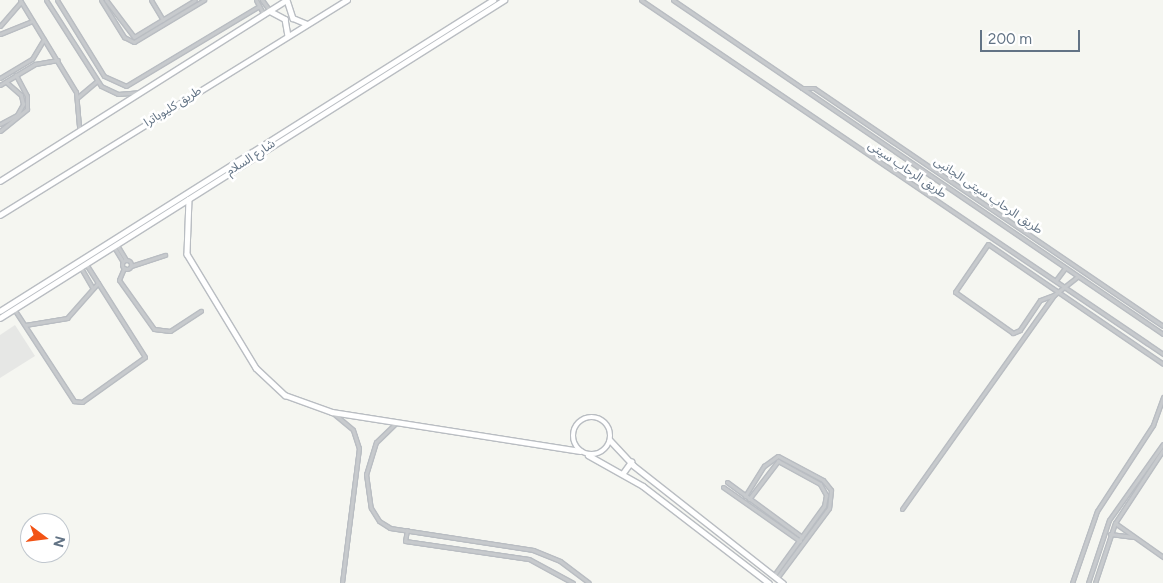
<!DOCTYPE html>
<meta charset="utf-8">
<style>
body{margin:0}
#map{position:relative;width:1163px;height:583px;overflow:hidden;background:#f5f6f1;font-family:Figtree,"Noto Sans Arabic",sans-serif}
div>[style]{position:absolute}
[style*='--x']{left:calc(var(--x)*1px);top:calc(var(--y)*1px);width:calc(var(--w)*1px);rotate:calc(var(--a)*1deg)}
.built>*{inset:0;background:#e6e7e5}
.roads{filter:drop-shadow(1px 0 #b9bdc2) drop-shadow(-1px 0 #b9bdc2) drop-shadow(0 1px #b9bdc2) drop-shadow(0 -1px #b9bdc2)}
.street>*{height:3px;margin:-1.5px;padding:0 1.5px;transform-origin:1.5px;border-radius:1.5px;background:#c7cacd}
.street>.ring{margin:-1.5px;padding:0;box-sizing:content-box;background:none;border:3px solid #c7cacd;border-radius:50%}
.secondary>*{height:4.5px;margin:-2.25px;padding:0 2.25px;transform-origin:2.25px;border-radius:2.25px;background:#fff}
.secondary>.ring{margin:-2.25px;padding:0;box-sizing:content-box;background:none;border:4.5px solid #fff;border-radius:50%}
span{translate:-50% -50%;white-space:nowrap;text-align:center;line-height:1.15;-webkit-text-stroke:5px #fff;paint-order:stroke}
.street-label{font-size:12px;color:#627385}
.north{position:absolute;left:20px;top:513px;width:50px;height:50px;box-sizing:border-box;background:#fff;border:1px solid #c0c7ce;border-radius:50%;rotate:105deg;font-size:14px;font-weight:700;line-height:20px;text-align:center;color:#627385}
.north::after{content:'';display:block;margin:auto;width:18px;height:22px;background:#f25315;clip-path:polygon(50% 0,100% 100%,50% 72%,0 100%)}
.scale{position:absolute;left:980px;top:30px;width:100px;height:22px;box-sizing:border-box;border:2px solid #627385;border-top:0;padding-left:6px;font-size:15px;line-height:18px;white-space:nowrap;color:#627385;-webkit-text-stroke:4px #fff;paint-order:stroke}
</style>
<div id="map">
<div class="built">
<div style="clip-path:polygon(15px 325px,35px 356px,0 378px,0 335px)"></div>
</div>
<div class="roads">
<div class="street">
<div style="--x:20;--y:0;--w:108;--a:58.7"></div>
<div style="--x:76;--y:92;--w:38;--a:85"></div>
<div style="--x:46;--y:0;--w:102;--a:57.4"></div>
<div style="--x:101;--y:86;--w:19;--a:25"></div>
<div style="--x:118;--y:94;--w:21;--a:-5"></div>
<div style="--x:57;--y:0;--w:89;--a:58.3"></div>
<div style="--x:104;--y:76;--w:24;--a:24"></div>
<div style="--x:126;--y:86;--w:155;--a:-31"></div>
<div style="--x:101;--y:0;--w:44;--a:58.1"></div>
<div style="--x:124;--y:37;--w:11;--a:27"></div>
<div style="--x:134;--y:42;--w:82;--a:-31"></div>
<div style="--x:106;--y:0;--w:46;--a:52.9"></div>
<div style="--x:134;--y:37;--w:71;--a:-31.2"></div>
<div style="--x:151;--y:0;--w:23;--a:59"></div>
<div style="--x:256;--y:0;--w:17;--a:62"></div>
<div style="--x:262;--y:0;--w:14;--a:54"></div>
<div style="--x:641;--y:0;--w:631;--a:34.14"></div>
<div style="--x:673;--y:0;--w:593;--a:34.28"></div>
<div style="--x:0;--y:26;--w:32;--a:-49"></div>
<div style="--x:0;--y:34;--w:35;--a:-22"></div>
<div style="--x:0;--y:78;--w:37;--a:-31"></div>
<div style="--x:32;--y:59;--w:23;--a:-59"></div>
<div style="--x:0;--y:85;--w:41;--a:-31"></div>
<div style="--x:35;--y:64;--w:23;--a:-10"></div>
<div style="--x:802;--y:88;--w:12;--a:0"></div>
<div style="--x:814;--y:88;--w:422;--a:34.3"></div>
<div style="--x:78;--y:97;--w:25;--a:-40"></div>
<div style="--x:0;--y:124;--w:19;--a:-28"></div>
<div style="--x:17;--y:115;--w:13;--a:-61"></div>
<div style="--x:23;--y:104;--w:9;--a:-103"></div>
<div style="--x:21;--y:95;--w:20;--a:-139"></div>
<div style="--x:0;--y:131;--w:35;--a:-39"></div>
<div style="--x:27;--y:109;--w:13;--a:-90"></div>
<div style="--x:27;--y:96;--w:24;--a:-118"></div>
<div style="--x:117;--y:245;--w:17;--a:59"></div>
<div style="--x:114;--y:247;--w:17;--a:59"></div>
<div class="ring" style="left:122.5px;top:260.5px;width:6px;height:6px"></div>
<div style="--x:131;--y:266;--w:36;--a:-18"></div>
<div style="--x:81;--y:268;--w:22;--a:60"></div>
<div style="--x:124;--y:268;--w:13;--a:113"></div>
<div style="--x:119;--y:280;--w:60;--a:54.5"></div>
<div style="--x:154;--y:329;--w:16;--a:7"></div>
<div style="--x:170;--y:331;--w:37;--a:-33"></div>
<div style="--x:1056;--y:280;--w:15;--a:-53"></div>
<div style="--x:1054;--y:295;--w:15;--a:160"></div>
<div style="--x:1040;--y:300;--w:36;--a:124"></div>
<div style="--x:1020;--y:330;--w:8;--a:157"></div>
<div style="--x:1013;--y:333;--w:71;--a:-144.7"></div>
<div style="--x:955;--y:292;--w:58;--a:-55.5"></div>
<div style="--x:988;--y:244;--w:212;--a:34.4"></div>
<div style="--x:14;--y:309;--w:110;--a:56.9"></div>
<div style="--x:74;--y:401;--w:8;--a:7"></div>
<div style="--x:82;--y:402;--w:77;--a:-35.5"></div>
<div style="--x:145;--y:357;--w:110;--a:-122.4"></div>
<div style="--x:25;--y:325;--w:43;--a:-9.5"></div>
<div style="--x:67;--y:318;--w:47;--a:-48.5"></div>
<div style="--x:333;--y:413;--w:26;--a:40"></div>
<div style="--x:353;--y:430;--w:19;--a:72"></div>
<div style="--x:359;--y:448;--w:136;--a:97.2"></div>
<div style="--x:397;--y:422;--w:29;--a:136"></div>
<div style="--x:376;--y:442;--w:34;--a:107"></div>
<div style="--x:366;--y:474;--w:34;--a:82"></div>
<div style="--x:371;--y:508;--w:15;--a:58"></div>
<div style="--x:379;--y:521;--w:13;--a:32"></div>
<div style="--x:390;--y:528;--w:145;--a:8.7"></div>
<div style="--x:533;--y:550;--w:29;--a:22"></div>
<div style="--x:560;--y:561;--w:36;--a:37"></div>
<div style="--x:727;--y:482;--w:93;--a:36.3"></div>
<div style="--x:723;--y:487;--w:94;--a:35"></div>
<div style="--x:745;--y:496;--w:36;--a:-58"></div>
<div style="--x:764;--y:466;--w:17;--a:-36"></div>
<div style="--x:778;--y:456;--w:51;--a:28.1"></div>
<div style="--x:823;--y:480;--w:13;--a:51"></div>
<div style="--x:831;--y:490;--w:18;--a:96"></div>
<div style="--x:829;--y:508;--w:87;--a:126.6"></div>
<div style="--x:749;--y:499;--w:48;--a:-52.7"></div>
<div style="--x:778;--y:461;--w:48;--a:28.7"></div>
<div style="--x:820;--y:484;--w:13;--a:61"></div>
<div style="--x:826;--y:495;--w:11;--a:100"></div>
<div style="--x:824;--y:506;--w:85;--a:125.9"></div>
<div style="--x:902;--y:509;--w:262;--a:-54.6"></div>
<div style="--x:1054;--y:295;--w:29;--a:-38"></div>
<div style="--x:1115;--y:523;--w:59;--a:35.3"></div>
<div style="--x:407;--y:530;--w:11;--a:100"></div>
<div style="--x:405;--y:541;--w:125;--a:8.3"></div>
<div style="--x:529;--y:559;--w:50;--a:28.6"></div>
<div style="--x:1110;--y:534;--w:24;--a:7"></div>
<div style="--x:1072;--y:583;--w:76;--a:-70.9"></div>
<div style="--x:1097;--y:511;--w:103;--a:-56.9"></div>
<div style="--x:1153;--y:425;--w:30;--a:-70"></div>
<div style="--x:1088;--y:583;--w:66;--a:-71.6"></div>
<div style="--x:1109;--y:520;--w:93;--a:-54.6"></div>
<div style="--x:1095;--y:583;--w:63;--a:-71.6"></div>
<div style="--x:1115;--y:523;--w:87;--a:-56.7"></div>
</div>
<div class="secondary">
<div style="--x:287;--y:0;--w:19;--a:72"></div>
<div style="--x:293;--y:18;--w:15;--a:23"></div>
<div style="--x:270;--y:11;--w:17;--a:28"></div>
<div style="--x:285;--y:19;--w:17;--a:80"></div>
<div style="--x:0;--y:181;--w:338;--a:-32.3"></div>
<div style="--x:189;--y:199;--w:55;--a:92.1"></div>
<div style="--x:187;--y:254;--w:133;--a:58.8"></div>
<div style="--x:256;--y:368;--w:40;--a:43"></div>
<div style="--x:285;--y:395;--w:50;--a:19.9"></div>
<div style="--x:332;--y:412;--w:251;--a:8.9"></div>
<div style="--x:0;--y:215;--w:408;--a:-31.8"></div>
<div style="--x:0;--y:311;--w:583;--a:-32.25"></div>
<div style="--x:0;--y:318;--w:596;--a:-32.25"></div>
<div class="ring" style="left:573px;top:417px;width:33.5px;height:33.5px"></div>
<div style="--x:610;--y:440;--w:34;--a:47"></div>
<div style="--x:633;--y:465;--w:191;--a:38.2"></div>
<div style="--x:588;--y:455;--w:63;--a:29.4"></div>
<div style="--x:643;--y:486;--w:159;--a:37.6"></div>
<div style="--x:623;--y:473;--w:14;--a:-54"></div>
</div>
</div>
<div class="street-label">
<span style="left:173px;top:107px;rotate:-32deg">طريق كليوباترا</span>
<span style="left:251px;top:158px;rotate:-33deg">شارع السلام</span>
<span style="left:907px;top:170px;rotate:34deg">طريق الرحاب سيتى</span>
<span style="left:988px;top:196px;rotate:34deg">طريق الرحاب سيتى الجانبى</span>
</div>
<div class="north">N</div>
<div class="scale">200 m</div>
</div>
